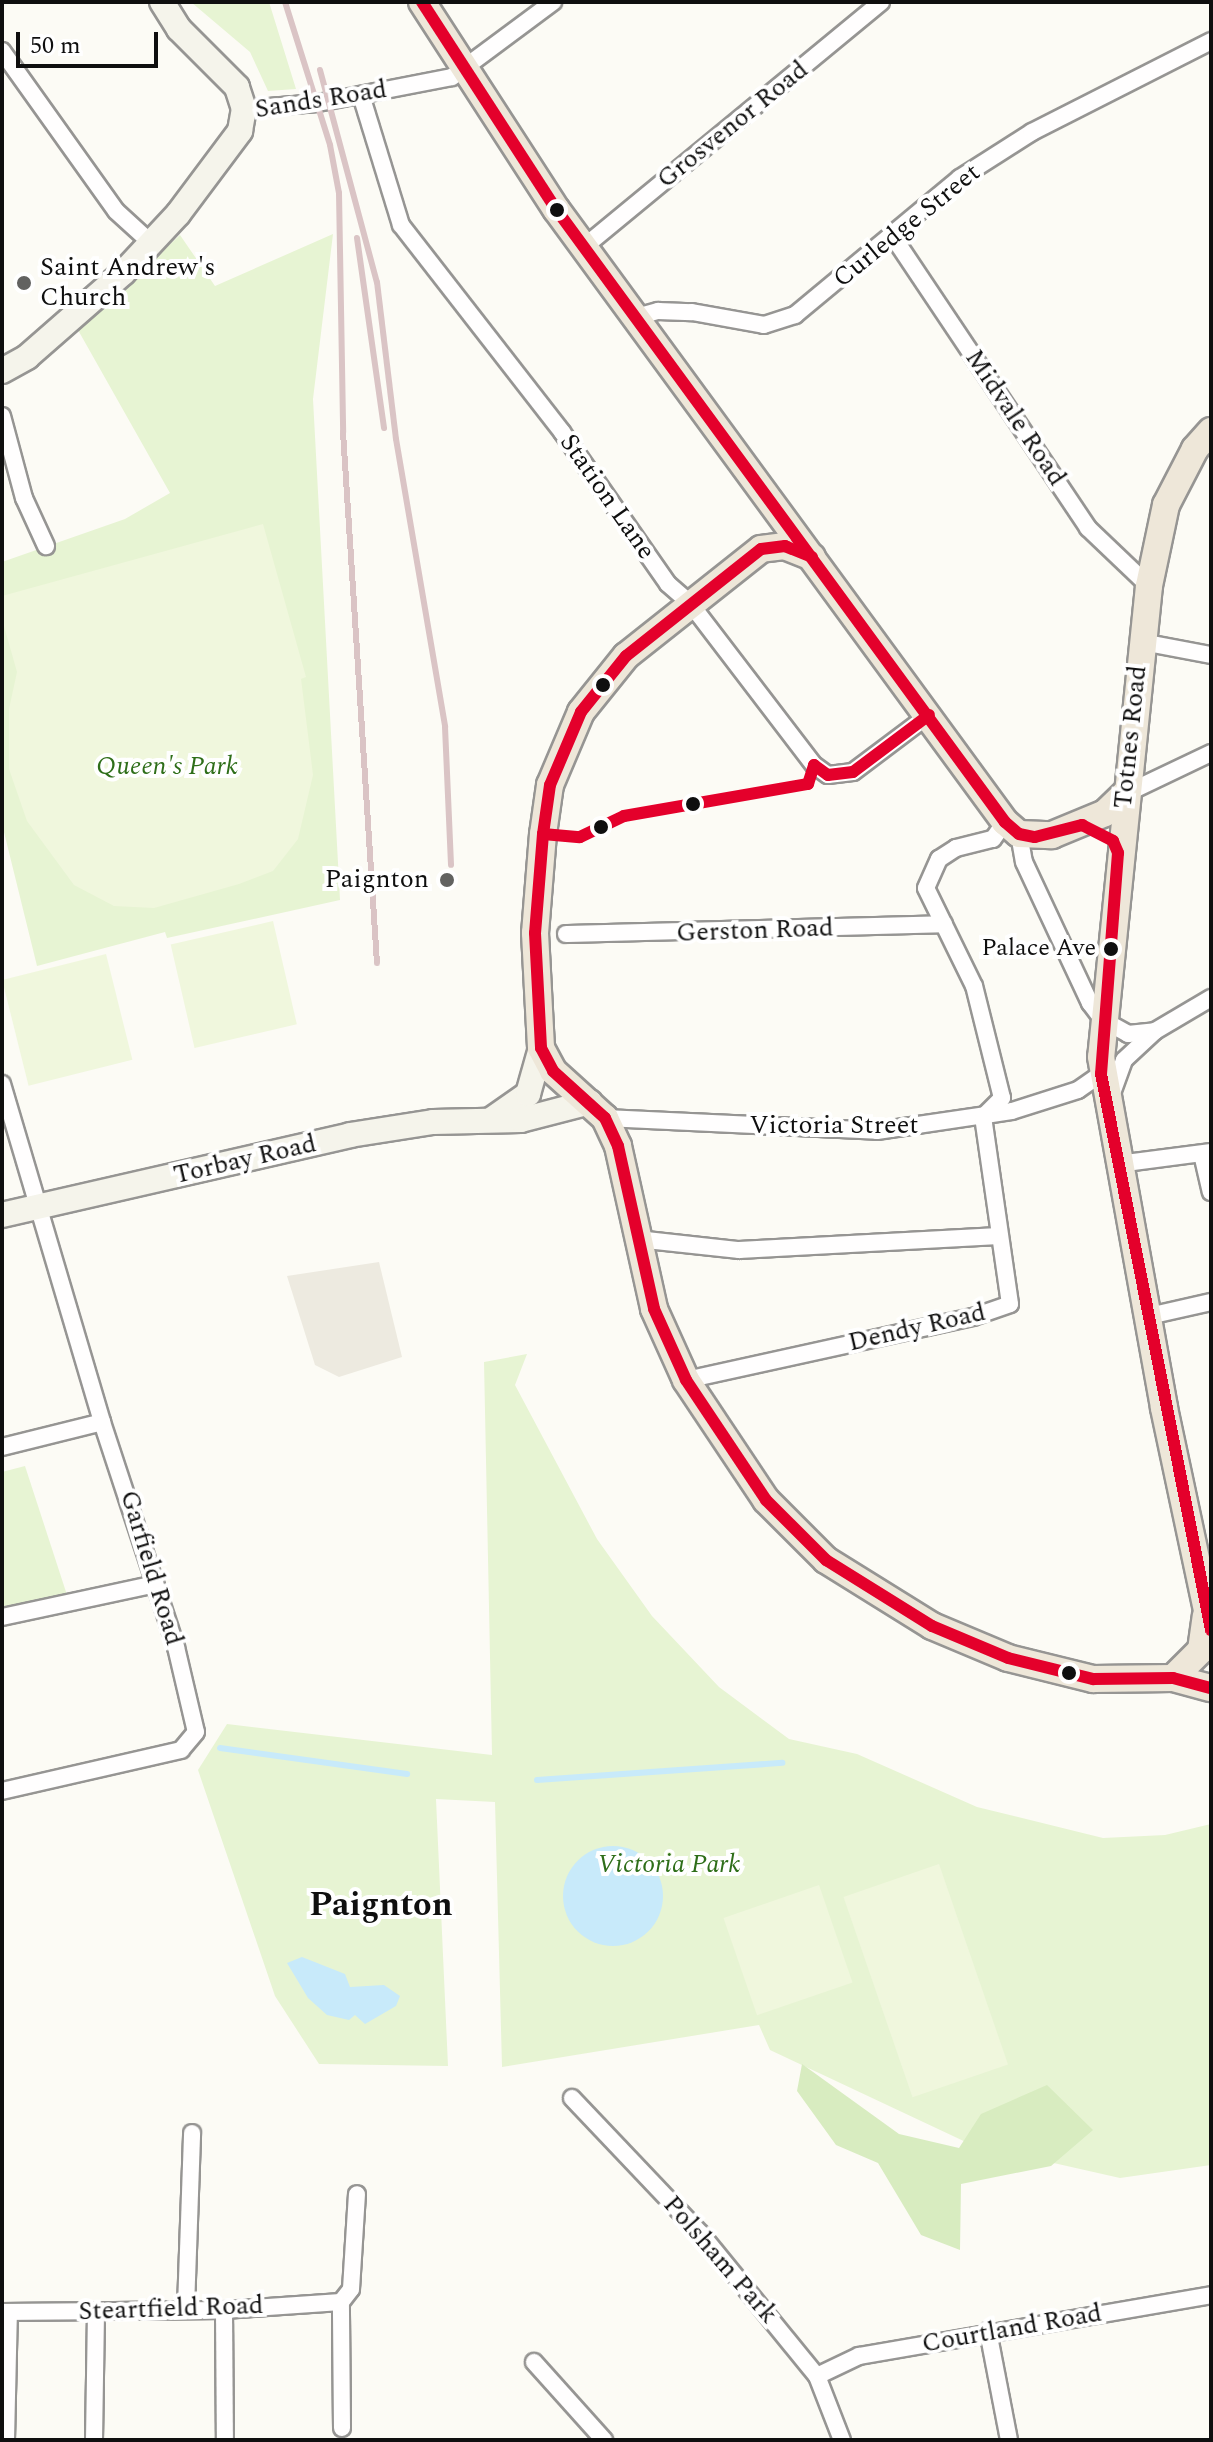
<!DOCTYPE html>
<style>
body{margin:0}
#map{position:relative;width:1213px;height:2442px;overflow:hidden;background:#fcfbf5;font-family:Spectral,serif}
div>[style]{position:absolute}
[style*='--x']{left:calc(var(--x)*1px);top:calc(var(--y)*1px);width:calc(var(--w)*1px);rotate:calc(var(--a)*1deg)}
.green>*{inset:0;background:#e7f4d3}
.forest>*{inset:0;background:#d8ecc0}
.pitch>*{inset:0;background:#f0f7dd;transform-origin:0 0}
.plaza>*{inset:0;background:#edeae0}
.water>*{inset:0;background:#c8eafa}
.round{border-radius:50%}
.stream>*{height:6px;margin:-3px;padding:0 3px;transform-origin:3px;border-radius:3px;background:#c8eafa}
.roads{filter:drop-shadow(2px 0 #969593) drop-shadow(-2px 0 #969593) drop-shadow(0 2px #969593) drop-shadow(0 -2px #969593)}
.street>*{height:16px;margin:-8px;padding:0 8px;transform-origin:8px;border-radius:8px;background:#fffefe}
.secondary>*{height:24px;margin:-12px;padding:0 12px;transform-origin:12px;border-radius:12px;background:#f5f4eb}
.primary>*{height:26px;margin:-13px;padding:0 13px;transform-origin:13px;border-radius:13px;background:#eee7d9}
.rail>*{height:6px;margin:-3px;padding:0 3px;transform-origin:3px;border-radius:3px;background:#dac4c5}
.bus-1>*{height:12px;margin:-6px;padding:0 6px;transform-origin:6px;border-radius:6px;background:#e4002b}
.dots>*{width:22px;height:22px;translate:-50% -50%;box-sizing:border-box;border:4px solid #fff;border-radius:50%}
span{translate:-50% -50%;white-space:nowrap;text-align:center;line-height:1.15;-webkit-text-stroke:8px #fff;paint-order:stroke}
.bus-label{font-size:24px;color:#0f0f0f}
.right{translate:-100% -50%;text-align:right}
.street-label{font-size:26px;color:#0f0f0f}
.poi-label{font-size:26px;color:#0f0f0f}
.left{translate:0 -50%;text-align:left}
.park-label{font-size:26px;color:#2e6e19;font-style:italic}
.district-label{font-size:34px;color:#0f0f0f;font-weight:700}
.frame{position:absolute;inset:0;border:4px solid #0f0f0f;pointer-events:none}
.scale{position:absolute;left:16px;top:32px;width:142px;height:36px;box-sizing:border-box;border:4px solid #0f0f0f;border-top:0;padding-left:10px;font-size:24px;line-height:28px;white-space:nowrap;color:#0f0f0f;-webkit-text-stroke:6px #fff;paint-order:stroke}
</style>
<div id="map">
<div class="green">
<div style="clip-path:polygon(191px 2px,269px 2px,296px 89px,268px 91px,250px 52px)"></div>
<div style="clip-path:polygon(333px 234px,313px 399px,340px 900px,167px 938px,165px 932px,37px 966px,2px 824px,2px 562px,125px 519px,170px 493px,78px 330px,180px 235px,215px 286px)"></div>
<div style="clip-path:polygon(527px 1354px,515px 1385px,597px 1539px,652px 1616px,719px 1687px,789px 1739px,857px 1754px,977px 1807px,1103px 1838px,1165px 1835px,1211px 1824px,1211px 2165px,1120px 2178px,970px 2144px,770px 2050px,759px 2025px,502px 2067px,495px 1802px,436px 1799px,448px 2066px,319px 2064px,275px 1996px,198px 1770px,227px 1724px,492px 1755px,484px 1362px)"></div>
<div style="clip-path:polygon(25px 1466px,67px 1595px,2px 1609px,2px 1472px)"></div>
</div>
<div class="forest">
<div style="clip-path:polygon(802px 2064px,899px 2134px,959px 2148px,981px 2114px,1047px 2085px,1093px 2130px,1051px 2166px,961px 2184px,960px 2250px,921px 2235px,878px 2163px,836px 2145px,797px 2091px)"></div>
</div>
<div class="pitch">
<div style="clip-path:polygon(263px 524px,306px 677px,301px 679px,313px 775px,298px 839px,273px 871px,239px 884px,154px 908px,114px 906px,74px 885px,27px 821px,9px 769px,9px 709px,17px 672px,2px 619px,2px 596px)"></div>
<div style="left:273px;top:921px;width:106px;height:105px;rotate:77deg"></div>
<div style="left:106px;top:954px;width:109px;height:107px;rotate:76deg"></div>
<div style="left:939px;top:1864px;width:212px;height:101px;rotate:71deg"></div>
<div style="left:819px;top:1885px;width:103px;height:101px;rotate:71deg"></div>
</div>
<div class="plaza">
<div style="clip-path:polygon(379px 1262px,402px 1357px,339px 1377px,315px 1365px,287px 1276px)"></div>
</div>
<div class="water">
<div class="round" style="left:563px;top:1846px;width:100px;height:100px"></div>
<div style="clip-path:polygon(302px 1957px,345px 1974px,350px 1987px,384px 1985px,400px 1996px,396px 2006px,365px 2024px,355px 2015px,349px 2020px,327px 2015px,308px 1998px,287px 1963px)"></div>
</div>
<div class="stream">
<div style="--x:220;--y:1748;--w:189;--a:7.9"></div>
<div style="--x:537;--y:1780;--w:246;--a:-4"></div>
</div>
<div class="roads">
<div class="street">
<div style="--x:2;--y:51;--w:196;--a:54.5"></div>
<div style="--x:116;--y:211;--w:47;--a:42.4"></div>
<div style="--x:361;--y:95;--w:136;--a:72.9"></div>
<div style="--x:401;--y:225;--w:262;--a:52.1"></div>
<div style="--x:562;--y:432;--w:185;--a:55.1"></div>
<div style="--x:668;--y:584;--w:29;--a:41"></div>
<div style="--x:690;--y:603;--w:204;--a:52.6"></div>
<div style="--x:814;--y:765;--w:17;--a:36"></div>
<div style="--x:828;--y:775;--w:25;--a:-7"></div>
<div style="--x:853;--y:772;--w:95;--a:-36.9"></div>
<div style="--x:244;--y:109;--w:74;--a:-4.6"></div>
<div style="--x:318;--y:103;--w:136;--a:-11"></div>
<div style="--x:452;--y:77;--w:126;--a:-36.6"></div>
<div style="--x:894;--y:238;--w:349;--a:56.2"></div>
<div style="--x:1088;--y:528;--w:84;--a:43.6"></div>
<div style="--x:584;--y:247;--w:385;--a:-39.5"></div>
<div style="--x:633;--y:318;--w:26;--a:-16"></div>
<div style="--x:658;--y:311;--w:34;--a:2"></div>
<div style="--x:692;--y:312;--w:73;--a:10.2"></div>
<div style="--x:764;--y:325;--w:33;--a:-18"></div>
<div style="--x:795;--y:315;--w:214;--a:-39.7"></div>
<div style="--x:960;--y:178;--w:85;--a:-32.6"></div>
<div style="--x:1032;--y:132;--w:201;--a:-26.9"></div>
<div style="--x:2;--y:416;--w:85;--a:75"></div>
<div style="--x:24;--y:498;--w:53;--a:65.4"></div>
<div style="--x:1142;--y:642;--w:70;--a:10.7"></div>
<div style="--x:1125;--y:794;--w:95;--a:-25.5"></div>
<div style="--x:1019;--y:834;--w:28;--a:80"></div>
<div style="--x:1024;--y:862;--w:156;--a:64.9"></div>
<div style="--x:1090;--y:1003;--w:21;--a:53"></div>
<div style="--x:1103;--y:1020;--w:29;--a:29"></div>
<div style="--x:1128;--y:1034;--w:27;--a:-6"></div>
<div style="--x:566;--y:934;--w:378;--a:-1.5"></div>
<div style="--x:2;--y:1084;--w:352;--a:73.5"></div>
<div style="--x:102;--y:1422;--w:237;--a:71.8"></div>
<div style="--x:176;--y:1647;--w:87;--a:76.8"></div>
<div style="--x:196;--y:1732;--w:23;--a:130"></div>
<div style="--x:181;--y:1750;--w:184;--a:167.1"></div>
<div style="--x:1111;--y:1096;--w:38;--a:-70"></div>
<div style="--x:1124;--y:1060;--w:42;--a:-43.1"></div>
<div style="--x:1155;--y:1031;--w:65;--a:-30.5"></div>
<div style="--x:605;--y:1118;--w:272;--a:2.7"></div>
<div style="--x:877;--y:1131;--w:136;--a:-8.4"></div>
<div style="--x:1012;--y:1111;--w:69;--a:-17.7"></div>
<div style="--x:1078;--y:1090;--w:28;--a:-35"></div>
<div style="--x:1202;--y:1154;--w:39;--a:77"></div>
<div style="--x:1118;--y:1164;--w:94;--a:-7.4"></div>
<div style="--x:637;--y:1239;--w:103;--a:6.2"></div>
<div style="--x:739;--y:1250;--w:260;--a:-3.1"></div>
<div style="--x:1149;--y:1316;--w:64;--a:-12.7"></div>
<div style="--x:686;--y:1380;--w:294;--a:-12.4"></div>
<div style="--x:973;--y:1317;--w:39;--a:-19"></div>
<div style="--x:1010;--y:1304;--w:189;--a:-98.2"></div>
<div style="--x:983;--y:1117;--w:27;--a:-45"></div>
<div style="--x:1002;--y:1098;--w:115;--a:-104"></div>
<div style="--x:974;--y:986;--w:109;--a:-116.1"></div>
<div style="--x:926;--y:888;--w:32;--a:-66"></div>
<div style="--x:939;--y:859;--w:20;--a:-33"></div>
<div style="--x:956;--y:848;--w:38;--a:-14"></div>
<div style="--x:993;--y:839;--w:21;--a:-55"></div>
<div style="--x:2;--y:1447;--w:103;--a:-14"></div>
<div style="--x:2;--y:1617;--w:157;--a:-12.1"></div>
<div style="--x:572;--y:2098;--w:187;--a:46.5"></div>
<div style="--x:701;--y:2234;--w:183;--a:50.8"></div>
<div style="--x:817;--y:2376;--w:69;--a:68.7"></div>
<div style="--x:186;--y:2308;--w:175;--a:-88"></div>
<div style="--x:224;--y:2310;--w:130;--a:89.6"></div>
<div style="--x:2;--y:2312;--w:222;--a:-0.5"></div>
<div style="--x:224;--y:2310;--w:117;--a:-3.9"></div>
<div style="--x:988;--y:2331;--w:111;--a:79.1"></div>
<div style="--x:534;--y:2362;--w:105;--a:48.1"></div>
<div style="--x:817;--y:2376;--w:47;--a:-25.5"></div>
<div style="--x:859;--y:2356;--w:357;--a:-9.8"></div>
<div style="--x:342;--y:2428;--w:126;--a:-90.5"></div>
<div style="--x:341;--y:2302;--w:16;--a:-52"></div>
<div style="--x:351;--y:2289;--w:95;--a:-86.4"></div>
<div style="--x:6;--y:2440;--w:128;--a:-88.7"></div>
<div style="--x:94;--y:2440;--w:128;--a:-89.1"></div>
</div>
<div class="secondary">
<div style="--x:2;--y:371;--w:29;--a:-29"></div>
<div style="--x:27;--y:357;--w:128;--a:-41.2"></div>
<div style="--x:123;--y:273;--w:81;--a:-47"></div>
<div style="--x:178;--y:214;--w:104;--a:-53.2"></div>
<div style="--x:240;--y:131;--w:22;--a:-80"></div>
<div style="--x:244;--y:109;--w:23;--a:-108"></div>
<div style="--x:237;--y:87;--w:82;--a:-135"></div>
<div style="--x:179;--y:29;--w:32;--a:-122"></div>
<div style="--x:492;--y:1119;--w:44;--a:-34.8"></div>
<div style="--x:528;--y:1094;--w:48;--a:-74.2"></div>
<div style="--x:2;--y:1215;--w:357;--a:-12.9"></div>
<div style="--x:350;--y:1135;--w:84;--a:-8.9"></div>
<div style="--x:433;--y:1122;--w:88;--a:-1.3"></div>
<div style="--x:521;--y:1120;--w:71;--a:-14.6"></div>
</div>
<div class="primary">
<div style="--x:422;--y:2;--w:247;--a:57.1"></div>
<div style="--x:556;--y:209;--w:760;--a:53.78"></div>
<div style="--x:1005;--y:822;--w:18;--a:41"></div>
<div style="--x:1019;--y:834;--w:33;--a:2"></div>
<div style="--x:1052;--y:835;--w:57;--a:-22.5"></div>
<div style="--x:1105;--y:813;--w:28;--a:-44"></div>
<div style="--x:1211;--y:431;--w:24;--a:132"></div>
<div style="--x:1195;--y:449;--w:63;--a:117.4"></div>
<div style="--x:1166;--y:505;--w:83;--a:101.9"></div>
<div style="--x:1149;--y:586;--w:473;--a:95.8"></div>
<div style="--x:1101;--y:1057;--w:357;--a:79.8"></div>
<div style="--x:1164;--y:1408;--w:227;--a:78"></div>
<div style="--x:812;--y:557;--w:29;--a:-158"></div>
<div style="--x:785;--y:546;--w:24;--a:173"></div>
<div style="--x:761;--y:549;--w:172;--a:141.6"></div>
<div style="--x:626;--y:656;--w:72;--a:128.8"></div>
<div style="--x:581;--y:712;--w:79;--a:113"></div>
<div style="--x:550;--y:785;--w:49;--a:98.1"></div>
<div style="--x:543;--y:834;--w:99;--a:94.6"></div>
<div style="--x:535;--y:933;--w:115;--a:87"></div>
<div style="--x:541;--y:1048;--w:26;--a:62"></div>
<div style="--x:553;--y:1071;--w:70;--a:42.1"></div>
<div style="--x:605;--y:1118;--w:31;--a:65"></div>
<div style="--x:618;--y:1146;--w:167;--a:77.5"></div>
<div style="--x:654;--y:1309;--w:78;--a:65.7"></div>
<div style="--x:686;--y:1380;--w:144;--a:56.3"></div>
<div style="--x:766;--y:1500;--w:85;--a:45"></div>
<div style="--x:826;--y:1560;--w:125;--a:31.9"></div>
<div style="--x:932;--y:1626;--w:82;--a:22.8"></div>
<div style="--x:1008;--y:1658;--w:88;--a:13.9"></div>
<div style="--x:1093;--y:1679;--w:80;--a:-0.7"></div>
<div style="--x:1173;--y:1678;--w:39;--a:15"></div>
<div style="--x:1173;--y:1678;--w:40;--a:-45"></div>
<div style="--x:1201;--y:1650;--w:34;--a:-82"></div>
</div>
</div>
<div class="rail">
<div style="--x:285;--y:2;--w:150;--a:72.5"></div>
<div style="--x:330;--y:145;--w:49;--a:79.4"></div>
<div style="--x:339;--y:193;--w:239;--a:89"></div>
<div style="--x:343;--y:432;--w:532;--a:86.34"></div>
<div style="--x:320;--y:70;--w:220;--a:75"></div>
<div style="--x:377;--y:282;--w:158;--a:83.1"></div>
<div style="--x:396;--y:439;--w:292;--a:80.3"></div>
<div style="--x:445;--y:727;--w:138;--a:87.5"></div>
<div style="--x:357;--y:238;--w:192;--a:81.9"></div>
</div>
<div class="bus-1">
<div style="--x:422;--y:2;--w:247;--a:57.1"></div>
<div style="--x:556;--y:209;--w:760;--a:53.78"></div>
<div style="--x:1005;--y:822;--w:18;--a:41"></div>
<div style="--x:1019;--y:834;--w:16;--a:11"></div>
<div style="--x:1035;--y:837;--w:49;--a:-14.3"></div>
<div style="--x:1082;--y:825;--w:35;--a:27"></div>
<div style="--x:1113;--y:841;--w:13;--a:67"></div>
<div style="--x:1118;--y:853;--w:222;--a:94.4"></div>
<div style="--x:1101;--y:1074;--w:567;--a:78.81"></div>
<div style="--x:812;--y:557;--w:29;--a:-158"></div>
<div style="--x:785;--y:546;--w:24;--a:173"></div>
<div style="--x:761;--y:549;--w:172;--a:141.6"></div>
<div style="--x:626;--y:656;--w:72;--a:128.8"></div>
<div style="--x:581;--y:712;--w:79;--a:113"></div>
<div style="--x:550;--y:785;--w:49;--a:98.1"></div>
<div style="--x:543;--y:834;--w:99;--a:94.6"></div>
<div style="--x:535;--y:933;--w:115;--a:87"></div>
<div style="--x:541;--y:1048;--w:26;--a:62"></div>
<div style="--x:553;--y:1071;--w:70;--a:42.1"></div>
<div style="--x:605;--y:1118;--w:31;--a:65"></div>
<div style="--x:618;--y:1146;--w:167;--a:77.5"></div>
<div style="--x:654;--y:1309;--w:78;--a:65.7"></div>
<div style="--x:686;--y:1380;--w:144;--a:56.3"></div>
<div style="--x:766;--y:1500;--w:85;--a:45"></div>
<div style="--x:826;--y:1560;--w:125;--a:31.9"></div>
<div style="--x:932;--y:1626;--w:82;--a:22.8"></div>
<div style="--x:1008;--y:1658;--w:88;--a:13.9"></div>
<div style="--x:1093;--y:1679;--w:80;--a:-0.7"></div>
<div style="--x:1173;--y:1678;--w:39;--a:15"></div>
<div style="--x:814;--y:765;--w:17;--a:36"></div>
<div style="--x:828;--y:775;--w:25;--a:-7"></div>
<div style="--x:853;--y:772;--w:95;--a:-36.9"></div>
<div style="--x:543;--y:834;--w:37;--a:5"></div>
<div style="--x:580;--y:837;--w:49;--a:-25.5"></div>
<div style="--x:624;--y:816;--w:187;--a:-9.9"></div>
<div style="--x:808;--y:784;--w:20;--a:-72"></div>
</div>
<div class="dots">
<div style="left:557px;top:210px;background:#0f0f0f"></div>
<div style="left:24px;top:283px;background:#626260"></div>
<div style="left:603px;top:685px;background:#0f0f0f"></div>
<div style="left:693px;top:804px;background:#0f0f0f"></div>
<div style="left:601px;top:827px;background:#0f0f0f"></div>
<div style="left:447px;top:880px;background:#626260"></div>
<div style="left:1111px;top:949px;background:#0f0f0f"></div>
<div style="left:1069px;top:1673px;background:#0f0f0f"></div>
</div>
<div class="bus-label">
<span class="right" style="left:1096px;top:949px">Palace Ave</span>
</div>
<div class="street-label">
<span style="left:321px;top:100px;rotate:-9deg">Sands Road</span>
<span style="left:733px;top:125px;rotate:-39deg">Grosvenor Road</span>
<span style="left:907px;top:226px;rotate:-39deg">Curledge Street</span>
<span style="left:1015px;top:418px;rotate:56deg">Midvale Road</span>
<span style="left:607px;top:497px;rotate:55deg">Station Lane</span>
<span style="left:1131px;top:737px;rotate:-84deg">Totnes Road</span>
<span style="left:755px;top:931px;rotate:-2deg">Gerston Road</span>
<span style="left:834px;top:1126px">Victoria Street</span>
<span style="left:245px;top:1160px;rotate:-13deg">Torbay Road</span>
<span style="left:917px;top:1328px;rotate:-13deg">Dendy Road</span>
<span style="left:151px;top:1568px;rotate:73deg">Garfield Road</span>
<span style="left:720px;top:2260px;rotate:49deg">Polsham Park</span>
<span style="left:171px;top:2309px;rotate:-2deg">Steartfield Road</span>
<span style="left:1012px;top:2329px;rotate:-10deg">Courtland Road</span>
</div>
<div class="poi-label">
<span class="left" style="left:40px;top:283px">Saint Andrew's<br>Church</span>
<span class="right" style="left:429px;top:880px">Paignton</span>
</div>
<div class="park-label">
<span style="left:167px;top:767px">Queen's Park</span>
<span style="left:669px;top:1865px">Victoria Park</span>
</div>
<div class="district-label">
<span style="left:381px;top:1906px">Paignton</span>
</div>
<div class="frame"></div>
<div class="scale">50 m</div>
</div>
